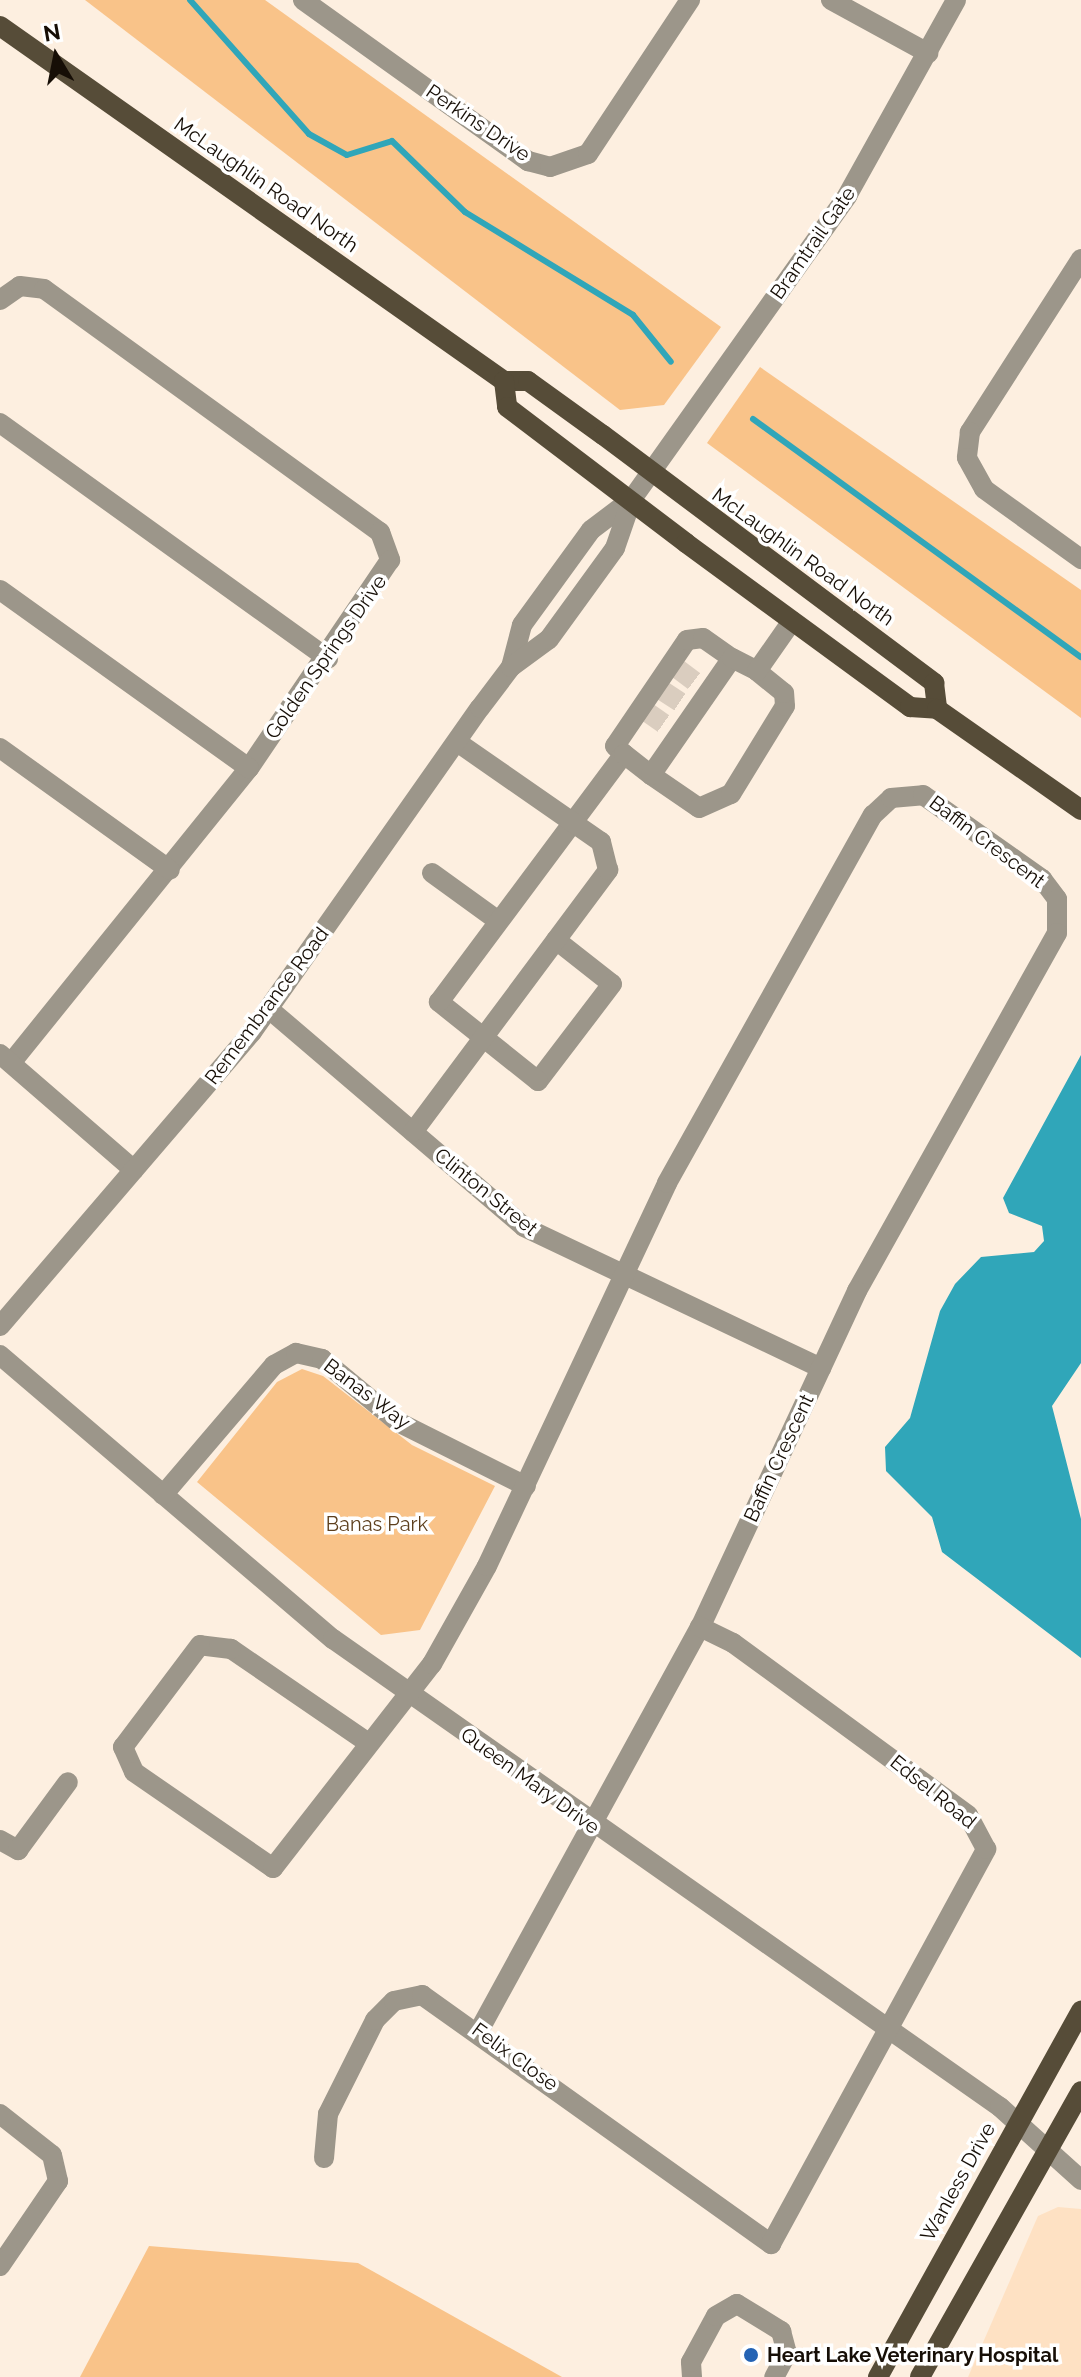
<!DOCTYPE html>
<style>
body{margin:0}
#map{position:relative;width:1081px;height:2377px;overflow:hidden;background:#fdefe0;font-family:Raleway,sans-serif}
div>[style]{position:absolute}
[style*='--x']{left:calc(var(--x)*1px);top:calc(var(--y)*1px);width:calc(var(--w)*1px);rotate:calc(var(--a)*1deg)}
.built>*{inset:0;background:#fee1c3}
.green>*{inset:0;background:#f9c389}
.water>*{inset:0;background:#30a6b9}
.stream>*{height:6px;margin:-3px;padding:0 3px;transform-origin:3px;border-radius:3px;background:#30a6b9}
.minor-tunnel>*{height:20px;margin-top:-10px;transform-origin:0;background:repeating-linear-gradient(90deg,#dacdbf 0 20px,transparent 0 30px)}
.minor>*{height:20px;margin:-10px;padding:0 10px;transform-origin:10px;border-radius:10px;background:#9c968a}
.major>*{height:20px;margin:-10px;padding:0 10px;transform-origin:10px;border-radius:10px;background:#564c38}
.dots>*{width:22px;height:22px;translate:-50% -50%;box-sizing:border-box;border:4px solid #fff;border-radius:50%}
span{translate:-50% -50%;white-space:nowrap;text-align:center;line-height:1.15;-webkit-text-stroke:7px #fff;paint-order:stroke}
.street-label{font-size:20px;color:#160e06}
.park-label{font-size:20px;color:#5d3f1d}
.poi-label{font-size:20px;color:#160e06;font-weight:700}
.left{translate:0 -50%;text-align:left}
.north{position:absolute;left:16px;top:16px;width:80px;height:80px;-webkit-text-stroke:6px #fff;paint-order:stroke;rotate:350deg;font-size:22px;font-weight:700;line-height:32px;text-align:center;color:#160e06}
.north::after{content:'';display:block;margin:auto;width:28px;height:36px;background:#160e06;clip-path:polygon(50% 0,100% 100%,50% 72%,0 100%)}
</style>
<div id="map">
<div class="built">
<div style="clip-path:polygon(1058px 2207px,1081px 2209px,1081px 2377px,968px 2377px,1038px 2216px)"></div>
</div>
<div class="green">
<div style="clip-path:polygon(85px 0,265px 0,721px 327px,664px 405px,620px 410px)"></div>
<div style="clip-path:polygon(760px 367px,1081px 590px,1081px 718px,707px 443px)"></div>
<div style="clip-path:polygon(302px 1369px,323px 1376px,412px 1445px,495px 1486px,420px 1630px,381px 1635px,197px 1482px,277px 1382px)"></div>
<div style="clip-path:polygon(149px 2246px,358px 2263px,562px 2377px,80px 2377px)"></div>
</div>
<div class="water">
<div style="clip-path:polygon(1081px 1055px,1081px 1363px,1052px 1406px,1081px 1519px,1081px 1658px,942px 1552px,932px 1517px,886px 1471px,885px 1447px,910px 1418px,940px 1311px,955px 1284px,981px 1257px,1034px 1252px,1044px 1241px,1042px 1226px,1009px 1213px,1003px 1198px)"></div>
</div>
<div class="stream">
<div style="--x:190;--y:0;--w:179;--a:48.4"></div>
<div style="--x:309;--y:134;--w:43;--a:28.9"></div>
<div style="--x:347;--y:155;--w:47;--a:-17.3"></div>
<div style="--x:392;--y:141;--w:102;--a:44.2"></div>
<div style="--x:465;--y:212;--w:197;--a:31.5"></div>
<div style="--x:633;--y:315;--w:60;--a:51"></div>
<div style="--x:753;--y:419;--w:405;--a:36"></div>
</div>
<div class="minor-tunnel">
<div style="--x:678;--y:669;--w:25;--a:37"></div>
<div style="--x:663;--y:691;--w:24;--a:33"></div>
<div style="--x:647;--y:712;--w:24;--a:35"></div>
</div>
<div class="minor">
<div style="--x:303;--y:0;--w:277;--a:35.6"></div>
<div style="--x:528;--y:161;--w:23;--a:15"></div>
<div style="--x:550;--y:167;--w:40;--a:-18.9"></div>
<div style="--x:588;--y:154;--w:185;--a:-56.5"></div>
<div style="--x:831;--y:0;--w:111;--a:28.7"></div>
<div style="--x:1081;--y:259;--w:206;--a:122.7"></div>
<div style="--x:970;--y:432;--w:26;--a:97"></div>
<div style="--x:967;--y:458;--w:35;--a:61"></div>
<div style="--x:984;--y:489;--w:120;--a:35.8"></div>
<div style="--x:0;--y:300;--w:24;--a:-35"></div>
<div style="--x:20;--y:286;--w:24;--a:7"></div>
<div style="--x:44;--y:289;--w:415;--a:35.9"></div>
<div style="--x:380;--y:532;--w:30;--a:70"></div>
<div style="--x:390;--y:560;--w:251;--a:124.1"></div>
<div style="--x:249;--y:768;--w:379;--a:128.9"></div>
<div style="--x:0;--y:423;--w:404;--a:35.7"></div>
<div style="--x:0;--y:590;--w:306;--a:35.6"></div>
<div style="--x:511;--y:667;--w:43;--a:-75.3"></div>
<div style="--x:522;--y:625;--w:117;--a:-54"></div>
<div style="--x:591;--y:530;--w:51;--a:-37.1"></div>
<div style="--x:0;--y:748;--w:209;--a:35.7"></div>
<div style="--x:624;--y:754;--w:12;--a:-138"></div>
<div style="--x:615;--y:746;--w:128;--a:-55.8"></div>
<div style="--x:687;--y:640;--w:16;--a:-7"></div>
<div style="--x:703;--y:638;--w:35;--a:35"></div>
<div style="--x:651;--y:775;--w:58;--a:34.5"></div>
<div style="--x:699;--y:808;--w:35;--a:-24"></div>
<div style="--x:731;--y:794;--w:103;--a:-58.5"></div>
<div style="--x:785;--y:706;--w:13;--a:-94"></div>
<div style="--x:784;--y:693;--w:35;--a:-141"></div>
<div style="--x:432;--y:873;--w:80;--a:35.9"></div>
<div style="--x:556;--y:940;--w:71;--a:38.2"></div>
<div style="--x:612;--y:984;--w:122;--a:127.3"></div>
<div style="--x:538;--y:1081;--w:127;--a:-141.4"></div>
<div style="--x:439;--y:1002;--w:309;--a:-53.3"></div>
<div style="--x:624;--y:754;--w:34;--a:38"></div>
<div style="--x:651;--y:775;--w:142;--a:-55.3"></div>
<div style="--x:732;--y:658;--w:28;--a:27"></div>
<div style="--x:757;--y:671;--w:61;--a:-55"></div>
<div style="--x:269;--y:1009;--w:335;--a:40.5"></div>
<div style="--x:524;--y:1227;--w:329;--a:25.4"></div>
<div style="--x:0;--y:1054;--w:177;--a:40.9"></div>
<div style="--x:413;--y:1132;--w:327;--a:-53.3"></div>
<div style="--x:608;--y:870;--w:29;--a:-104"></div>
<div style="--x:601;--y:842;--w:175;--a:-145.2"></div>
<div style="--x:0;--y:1326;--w:387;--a:-49.4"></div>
<div style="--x:252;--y:1032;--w:396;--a:-54.9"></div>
<div style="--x:480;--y:708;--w:51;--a:-52.9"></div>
<div style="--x:511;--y:667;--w:47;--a:-36.4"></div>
<div style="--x:549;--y:639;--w:112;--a:-54"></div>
<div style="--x:615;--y:548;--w:52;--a:-70.9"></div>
<div style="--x:632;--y:499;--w:372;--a:-54.6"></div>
<div style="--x:847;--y:196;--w:224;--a:-60.9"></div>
<div style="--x:0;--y:1355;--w:438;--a:40.5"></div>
<div style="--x:333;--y:1639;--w:815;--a:35.06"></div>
<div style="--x:1000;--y:2107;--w:109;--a:42"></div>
<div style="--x:163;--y:1495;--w:171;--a:-49.5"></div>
<div style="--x:274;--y:1365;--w:25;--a:-29"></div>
<div style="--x:296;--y:1353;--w:27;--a:13"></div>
<div style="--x:322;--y:1359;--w:99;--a:39.7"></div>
<div style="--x:398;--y:1422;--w:143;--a:26.6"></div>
<div style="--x:367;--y:1742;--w:165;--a:-145.6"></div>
<div style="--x:231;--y:1649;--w:31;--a:-173"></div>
<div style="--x:200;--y:1645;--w:128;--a:127"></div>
<div style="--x:123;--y:1747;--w:27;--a:66"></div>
<div style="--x:134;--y:1772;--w:169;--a:34.6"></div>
<div style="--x:273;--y:1868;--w:259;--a:-52.1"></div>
<div style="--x:432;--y:1664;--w:112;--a:-60.7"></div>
<div style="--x:487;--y:1566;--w:423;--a:-64.8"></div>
<div style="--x:667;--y:1183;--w:422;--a:-60.8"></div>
<div style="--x:873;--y:815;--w:25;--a:-43"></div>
<div style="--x:891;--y:798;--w:32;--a:-5"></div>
<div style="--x:923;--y:795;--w:146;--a:35.2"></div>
<div style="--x:1042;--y:879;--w:25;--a:53"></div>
<div style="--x:1057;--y:899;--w:34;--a:90"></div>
<div style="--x:1057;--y:933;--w:410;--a:119.2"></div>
<div style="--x:857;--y:1291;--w:371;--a:115"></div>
<div style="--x:700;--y:1627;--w:460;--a:118.7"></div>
<div style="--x:0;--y:1840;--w:21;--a:29"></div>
<div style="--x:18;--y:1850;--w:84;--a:-53.7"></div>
<div style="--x:0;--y:2114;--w:66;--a:38.3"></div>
<div style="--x:52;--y:2155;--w:27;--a:77"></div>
<div style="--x:58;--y:2181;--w:103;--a:124.3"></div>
<div style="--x:324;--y:2158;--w:44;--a:-84.8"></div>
<div style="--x:328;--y:2114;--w:105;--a:-63.4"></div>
<div style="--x:375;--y:2020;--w:27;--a:-45"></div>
<div style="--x:394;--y:2001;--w:29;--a:-12"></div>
<div style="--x:422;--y:1995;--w:429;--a:35.5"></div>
<div style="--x:771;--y:2244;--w:450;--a:-61.4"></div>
<div style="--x:986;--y:1849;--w:38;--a:-118"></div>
<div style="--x:968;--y:1815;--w:291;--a:-143.8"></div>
<div style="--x:733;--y:1643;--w:37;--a:-154"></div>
<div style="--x:692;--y:2377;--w:15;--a:-94"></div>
<div style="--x:691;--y:2362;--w:52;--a:-61.5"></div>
<div style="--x:716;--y:2316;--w:24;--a:-30"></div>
<div style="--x:737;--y:2304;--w:52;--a:31.5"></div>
<div style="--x:781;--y:2331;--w:23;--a:75"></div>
<div style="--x:787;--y:2353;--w:27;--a:118"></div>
</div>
<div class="major">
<div style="--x:0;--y:26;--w:616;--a:35.16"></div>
<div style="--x:504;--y:381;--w:24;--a:0"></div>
<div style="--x:528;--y:381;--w:92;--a:35.8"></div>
<div style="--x:603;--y:435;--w:414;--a:36.8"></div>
<div style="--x:934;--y:683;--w:26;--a:83"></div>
<div style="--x:504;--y:381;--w:26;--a:83"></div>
<div style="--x:507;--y:407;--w:225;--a:37.2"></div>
<div style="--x:686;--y:543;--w:278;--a:36.2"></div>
<div style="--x:910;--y:707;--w:27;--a:4"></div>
<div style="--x:937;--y:709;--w:176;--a:35"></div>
<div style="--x:878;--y:2377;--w:419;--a:-61"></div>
<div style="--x:920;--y:2377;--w:328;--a:-60.6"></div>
</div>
<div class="dots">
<div style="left:751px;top:2355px;background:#2463b4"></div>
</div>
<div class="street-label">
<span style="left:478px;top:123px;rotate:34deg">Perkins Drive</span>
<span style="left:266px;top:185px;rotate:35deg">McLaughlin Road North</span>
<span style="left:813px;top:243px;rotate:-55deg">Bramtrail Gate</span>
<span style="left:803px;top:557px;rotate:36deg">McLaughlin Road North</span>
<span style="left:326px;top:657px;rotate:-55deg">Golden Springs Drive</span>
<span style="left:987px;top:842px;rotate:37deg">Baffin Crescent</span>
<span style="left:267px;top:1006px;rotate:-53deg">Remembrance Road</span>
<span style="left:486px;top:1192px;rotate:39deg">Clinton Street</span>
<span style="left:367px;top:1394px;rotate:37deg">Banas Way</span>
<span style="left:779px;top:1458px;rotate:-65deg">Baffin Crescent</span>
<span style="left:530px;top:1781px;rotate:36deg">Queen Mary Drive</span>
<span style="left:933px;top:1792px;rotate:39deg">Edsel Road</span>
<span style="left:515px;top:2057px;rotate:36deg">Felix Close</span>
<span style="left:958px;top:2182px;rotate:-61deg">Wanless Drive</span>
</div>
<div class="park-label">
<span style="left:377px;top:1524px">Banas Park</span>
</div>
<div class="poi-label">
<span class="left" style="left:767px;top:2355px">Heart Lake Veterinary Hospital</span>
</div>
<div class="north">N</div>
</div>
